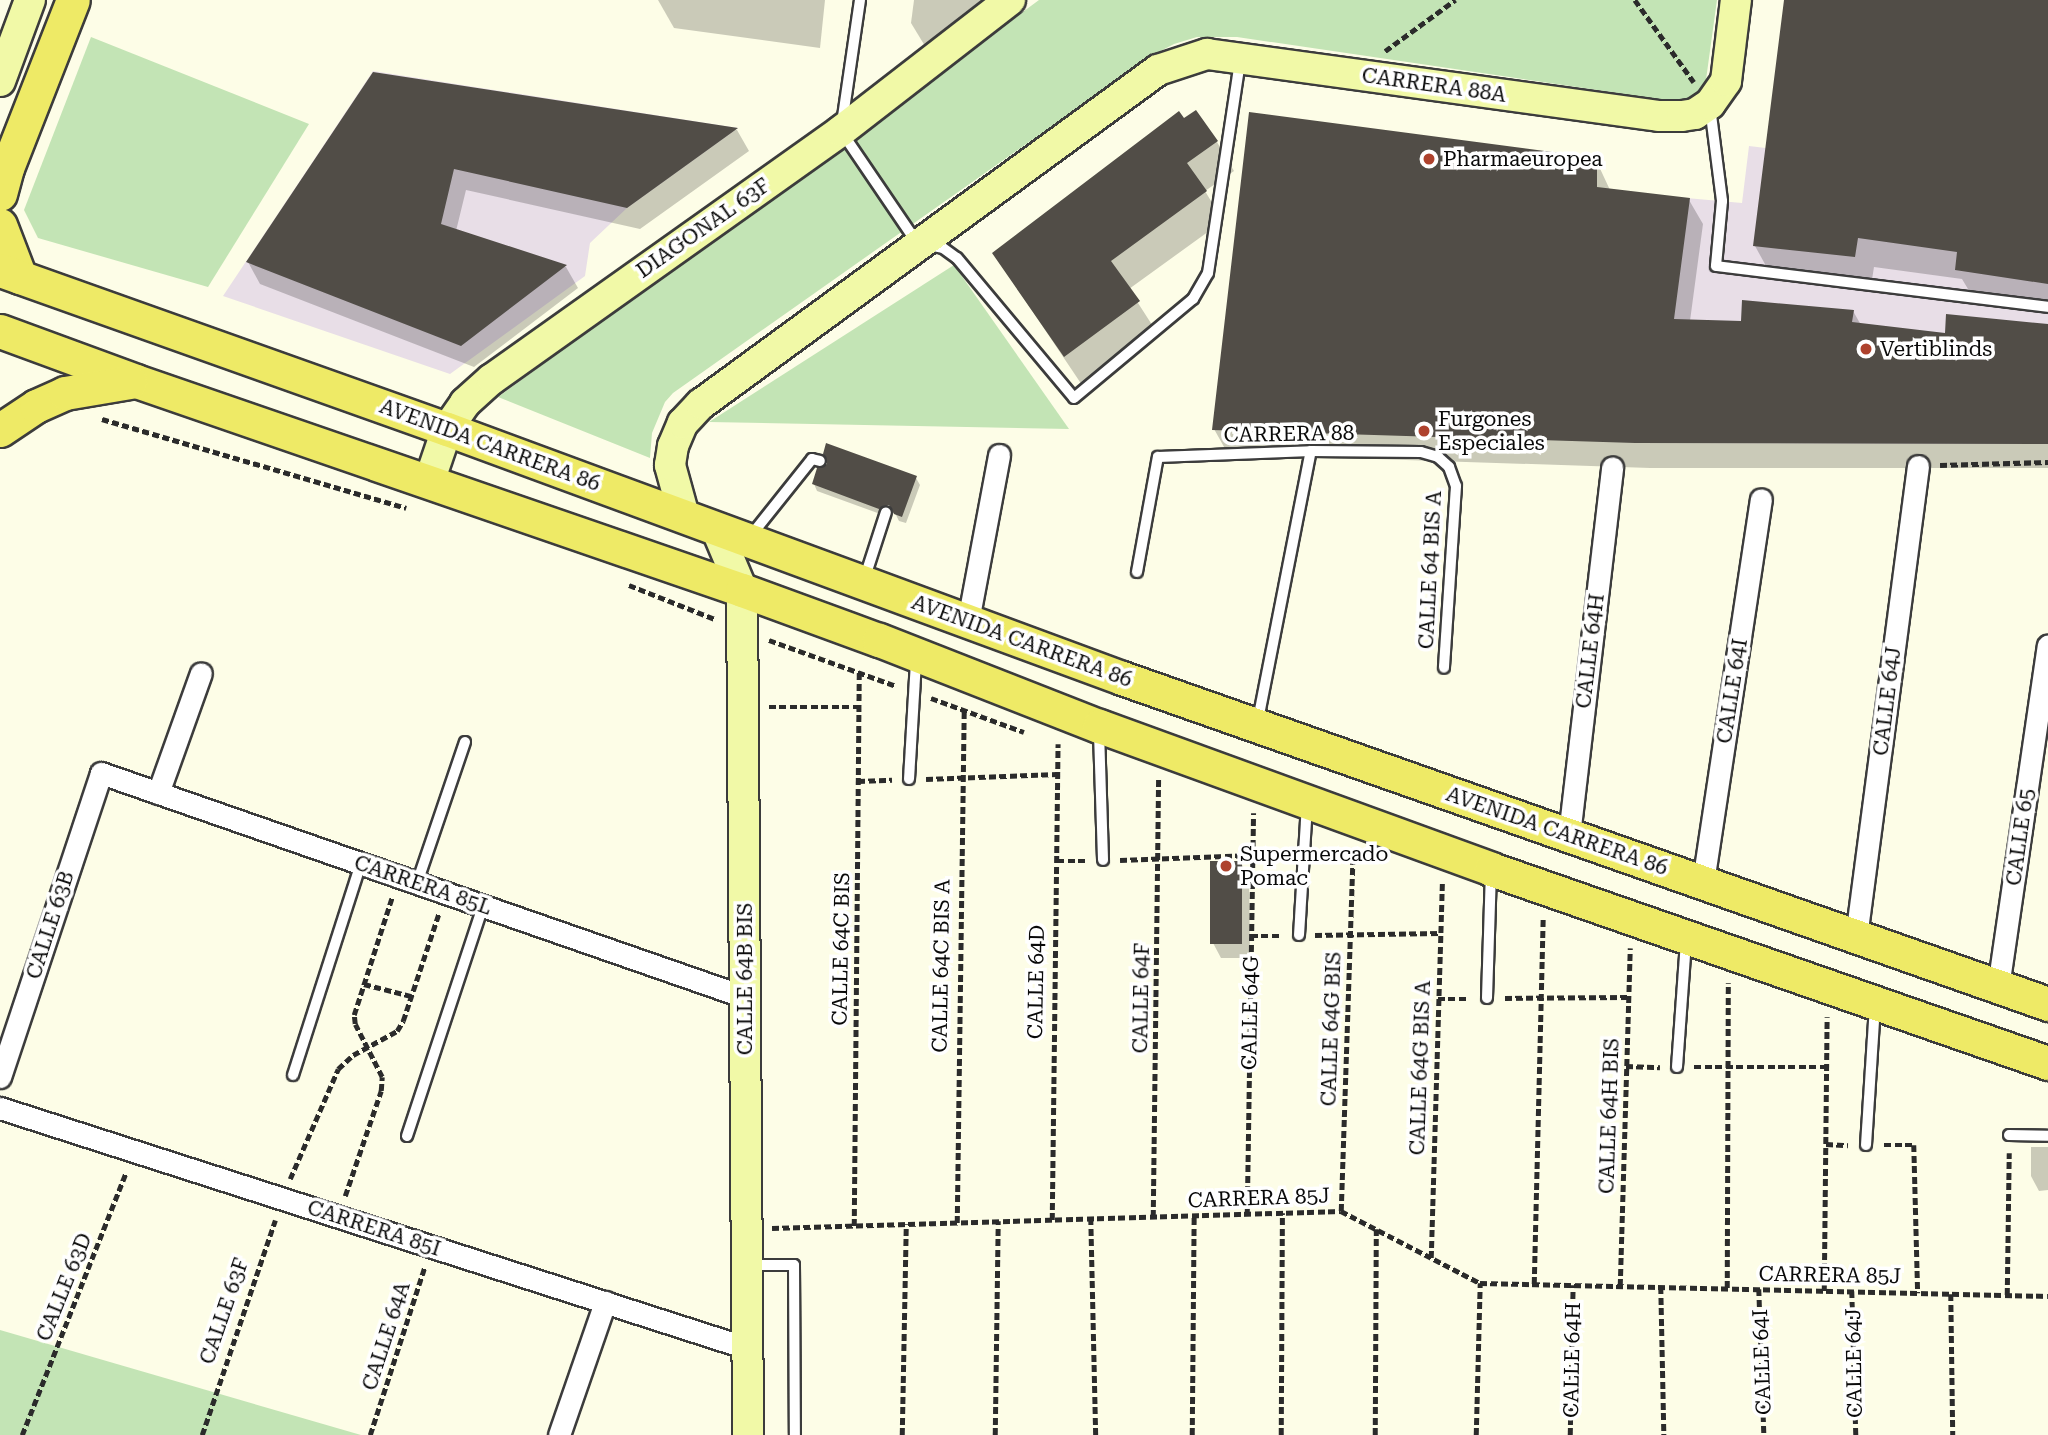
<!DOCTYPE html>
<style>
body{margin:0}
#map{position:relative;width:2048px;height:1435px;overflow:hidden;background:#fdfde7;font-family:"Roboto Serif",serif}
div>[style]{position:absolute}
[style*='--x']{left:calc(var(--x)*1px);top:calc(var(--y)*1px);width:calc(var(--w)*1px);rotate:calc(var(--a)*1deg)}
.industrial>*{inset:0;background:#e8dee7}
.green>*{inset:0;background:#c3e4b5}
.shadow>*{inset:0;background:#0003}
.building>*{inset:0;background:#514d47;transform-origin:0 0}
.path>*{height:4.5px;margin-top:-2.25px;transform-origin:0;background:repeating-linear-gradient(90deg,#2b2b2b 0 7px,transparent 0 10.5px)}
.roads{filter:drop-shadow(2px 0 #3c3c3c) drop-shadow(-2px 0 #3c3c3c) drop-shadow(0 2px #3c3c3c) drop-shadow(0 -2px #3c3c3c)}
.lane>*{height:10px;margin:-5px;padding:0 5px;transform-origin:5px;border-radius:5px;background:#fff}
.street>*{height:21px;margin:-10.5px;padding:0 10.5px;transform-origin:10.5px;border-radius:10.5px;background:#fff}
.secondary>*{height:30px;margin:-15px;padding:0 15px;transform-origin:15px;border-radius:15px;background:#f1f9a7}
.primary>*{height:33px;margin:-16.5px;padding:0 16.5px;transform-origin:16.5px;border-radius:16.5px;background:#eeea66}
.dots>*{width:19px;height:19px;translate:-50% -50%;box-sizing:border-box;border:4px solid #fff;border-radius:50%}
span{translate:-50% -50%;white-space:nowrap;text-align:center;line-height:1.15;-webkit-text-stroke:7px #fff;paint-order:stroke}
.street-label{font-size:21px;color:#090909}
.poi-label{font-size:21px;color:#090909}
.left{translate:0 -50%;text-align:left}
</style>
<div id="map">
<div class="industrial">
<div style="clip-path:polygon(373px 71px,738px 128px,627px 208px,590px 243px,585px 276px,450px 374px,223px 296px)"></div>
<div style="clip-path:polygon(1749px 146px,2048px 181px,2048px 444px,1635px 443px,1664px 196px,1742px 203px)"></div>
</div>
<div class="green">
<div style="clip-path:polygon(1039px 0,1717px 0,1705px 87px,1685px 103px,1237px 37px,1197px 37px,1174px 44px,1151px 56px,673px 393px,665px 402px,652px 433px,650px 458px,498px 397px)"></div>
<div style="clip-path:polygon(91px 37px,309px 124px,208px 287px,38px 238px,24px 210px)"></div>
<div style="clip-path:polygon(954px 265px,1069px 429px,709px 422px)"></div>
<div style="clip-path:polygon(0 1330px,361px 1435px,0 1435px)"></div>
</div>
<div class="shadow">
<div style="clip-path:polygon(658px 0,825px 0,820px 48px,674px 28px)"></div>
<div style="clip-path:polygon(914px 0,995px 0,928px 51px,911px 23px)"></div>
<div style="clip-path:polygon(1786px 0,2048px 0,2048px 310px,1974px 299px,1962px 279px,1874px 267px,1871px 286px,1771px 275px,1755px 246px)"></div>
<div style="clip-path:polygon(374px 73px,737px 130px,749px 151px,640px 229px,466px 190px,456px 231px,566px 267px,578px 288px,474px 367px,260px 284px,248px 262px)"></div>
<div style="clip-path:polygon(1184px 121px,1217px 142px,1234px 171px,1205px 191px,1223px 221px,1129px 289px,1156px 331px,1082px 385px,994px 254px)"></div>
<div style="clip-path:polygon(1596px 160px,1610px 190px,1689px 200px,1703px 224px,1690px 321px,1743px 323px,1853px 311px,1861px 325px,1946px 335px,2048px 326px,2048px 468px,1650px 468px,1228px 454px,1214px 429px)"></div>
<div style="clip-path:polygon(830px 464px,916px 478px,920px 485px,906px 523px,899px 521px,894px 511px,883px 515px,817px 491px,814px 484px)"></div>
<div style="clip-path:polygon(1241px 863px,1249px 877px,1250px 958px,1221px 958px,1213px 943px)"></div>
<div style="clip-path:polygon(2031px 1147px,2048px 1147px,2048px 1190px,2039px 1191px,2031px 1176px)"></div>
</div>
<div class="building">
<div style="clip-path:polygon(1784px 0,2048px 0,2048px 284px,1955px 270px,1957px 252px,1858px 238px,1855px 257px,1753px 246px)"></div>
<div style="clip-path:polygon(373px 72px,738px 128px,627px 208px,454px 169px,441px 224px,567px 265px,461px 346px,246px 262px)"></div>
<div style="clip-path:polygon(1196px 110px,1218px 141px,1187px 163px,1207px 191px,1111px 261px,1140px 301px,1064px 357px,992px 253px,1179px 111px,1184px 118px)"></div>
<div style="clip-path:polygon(1249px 112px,1597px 158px,1597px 187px,1690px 198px,1674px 319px,1741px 321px,1742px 300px,1854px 310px,1852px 322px,1945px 333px,1946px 314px,2048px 324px,2048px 444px,1635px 443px,1212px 430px)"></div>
<div style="clip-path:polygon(826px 443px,917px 476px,902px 517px,894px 514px,889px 505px,879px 509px,812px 484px,817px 468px,827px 464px,823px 454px)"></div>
<div style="left:1210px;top:861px;width:32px;height:83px"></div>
</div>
<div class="path">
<div style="--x:1635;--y:0;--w:101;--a:54.3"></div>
<div style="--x:1385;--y:51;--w:87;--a:-36.1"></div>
<div style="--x:102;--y:419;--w:317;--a:16.3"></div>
<div style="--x:1940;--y:465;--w:108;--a:-1.6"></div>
<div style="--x:629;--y:585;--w:92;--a:21.6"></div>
<div style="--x:769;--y:640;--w:135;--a:19.9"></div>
<div style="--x:931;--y:698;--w:99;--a:20.1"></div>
<div style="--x:769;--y:707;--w:90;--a:0"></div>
<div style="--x:926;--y:779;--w:132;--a:-2.2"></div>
<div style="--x:858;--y:781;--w:34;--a:-2"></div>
<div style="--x:1120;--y:860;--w:132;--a:-2.2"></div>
<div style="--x:1057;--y:861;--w:30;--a:0"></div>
<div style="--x:1315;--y:935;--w:125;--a:-0.9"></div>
<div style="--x:1251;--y:936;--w:31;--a:0"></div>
<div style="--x:364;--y:984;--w:49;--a:14.3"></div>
<div style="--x:1505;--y:998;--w:123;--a:-0.5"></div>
<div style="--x:1438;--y:999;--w:31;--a:0"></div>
<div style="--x:1626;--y:1066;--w:34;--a:2"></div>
<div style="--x:1694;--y:1067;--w:133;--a:0"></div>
<div style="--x:1826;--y:1144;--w:22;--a:3"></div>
<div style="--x:1884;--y:1145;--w:30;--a:0"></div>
<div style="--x:1914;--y:1145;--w:148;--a:88.5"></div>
<div style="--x:290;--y:1179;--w:120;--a:-66.4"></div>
<div style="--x:338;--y:1069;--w:21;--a:-43"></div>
<div style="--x:353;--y:1055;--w:50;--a:-28.6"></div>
<div style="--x:397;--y:1031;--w:12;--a:-59"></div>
<div style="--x:403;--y:1021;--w:114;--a:-71.6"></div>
<div style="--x:345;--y:1196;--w:111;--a:-71.1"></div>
<div style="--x:381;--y:1091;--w:14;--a:-86"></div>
<div style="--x:382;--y:1077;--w:59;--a:-117"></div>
<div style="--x:355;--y:1024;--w:9;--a:-96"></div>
<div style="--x:354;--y:1015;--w:124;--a:-72.1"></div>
<div style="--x:1341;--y:1211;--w:363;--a:-88.1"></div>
<div style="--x:1247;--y:1214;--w:401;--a:-89.1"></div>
<div style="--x:1153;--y:1217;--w:438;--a:-89.3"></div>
<div style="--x:1091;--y:1218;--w:217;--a:88.7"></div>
<div style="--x:1052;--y:1220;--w:476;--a:-89.3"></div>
<div style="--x:957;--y:1223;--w:513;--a:-89.22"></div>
<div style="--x:854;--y:1226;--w:553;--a:-89.48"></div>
<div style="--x:772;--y:1228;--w:569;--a:-1.71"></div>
<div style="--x:1341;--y:1211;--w:157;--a:27.4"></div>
<div style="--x:1480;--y:1283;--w:568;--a:1.31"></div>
<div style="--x:1431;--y:1258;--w:377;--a:-88.3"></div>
<div style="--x:1534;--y:1284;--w:366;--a:-88.6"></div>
<div style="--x:1620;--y:1286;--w:338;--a:-88.3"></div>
<div style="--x:1661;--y:1287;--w:148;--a:88.8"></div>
<div style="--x:1727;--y:1288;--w:305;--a:-89.8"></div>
<div style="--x:1759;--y:1289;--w:146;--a:88"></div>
<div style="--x:1824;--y:1291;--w:274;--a:-89.4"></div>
<div style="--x:1852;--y:1291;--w:144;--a:88.4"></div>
<div style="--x:1951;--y:1294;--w:141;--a:89.2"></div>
<div style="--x:2007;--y:1295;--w:142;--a:-89.2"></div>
<div style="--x:22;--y:1435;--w:283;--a:-68.4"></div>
<div style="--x:202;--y:1435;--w:227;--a:-71.2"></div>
<div style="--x:370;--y:1435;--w:178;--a:-72"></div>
<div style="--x:902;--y:1435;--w:211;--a:-88.9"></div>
<div style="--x:995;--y:1435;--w:214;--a:-89.2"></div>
<div style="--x:1192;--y:1435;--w:219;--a:-89.5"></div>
<div style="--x:1281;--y:1435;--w:222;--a:-89.7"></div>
<div style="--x:1375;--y:1435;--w:206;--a:-89.7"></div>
<div style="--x:1476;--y:1435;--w:152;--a:-88.5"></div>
<div style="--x:1570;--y:1435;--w:150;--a:-88.9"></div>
</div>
<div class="roads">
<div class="lane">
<div style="--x:860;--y:0;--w:132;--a:98.3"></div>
<div style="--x:841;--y:131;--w:135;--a:55.8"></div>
<div style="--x:917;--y:243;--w:26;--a:11"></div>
<div style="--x:943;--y:248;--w:17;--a:36"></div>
<div style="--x:957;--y:258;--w:182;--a:50.1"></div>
<div style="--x:1074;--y:398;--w:155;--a:-39.8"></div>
<div style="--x:1193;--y:299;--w:30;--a:-60"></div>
<div style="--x:1208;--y:273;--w:213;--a:-81.4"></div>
<div style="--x:1710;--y:107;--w:95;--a:82.7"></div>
<div style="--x:1722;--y:201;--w:65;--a:95.3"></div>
<div style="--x:1716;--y:266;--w:335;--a:7"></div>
<div style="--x:749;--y:538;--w:101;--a:-51.4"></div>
<div style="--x:812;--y:459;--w:8;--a:14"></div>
<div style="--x:1137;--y:572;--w:117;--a:-79.7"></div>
<div style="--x:1158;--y:457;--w:153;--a:-2.2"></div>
<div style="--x:1311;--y:451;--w:110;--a:0.5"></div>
<div style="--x:1421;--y:452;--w:18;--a:16"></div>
<div style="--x:1438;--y:457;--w:15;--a:42"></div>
<div style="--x:1449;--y:467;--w:20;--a:70"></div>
<div style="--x:1456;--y:486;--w:182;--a:93.8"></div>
<div style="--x:864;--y:580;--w:71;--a:-72.1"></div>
<div style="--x:1258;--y:720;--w:274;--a:-78.9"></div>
<div style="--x:1099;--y:732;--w:128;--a:88.2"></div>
<div style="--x:909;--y:779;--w:118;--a:-86.6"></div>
<div style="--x:417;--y:883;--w:149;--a:-71.2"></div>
<div style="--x:1299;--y:935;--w:130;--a:-86.5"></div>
<div style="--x:1487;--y:998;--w:126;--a:-88.2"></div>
<div style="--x:1677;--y:1067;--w:126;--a:-85.9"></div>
<div style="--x:293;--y:1075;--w:223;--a:-72.2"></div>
<div style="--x:2009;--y:1135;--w:39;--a:1"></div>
<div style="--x:407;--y:1136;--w:242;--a:-71.7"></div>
<div style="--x:1866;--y:1145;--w:139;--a:-86.3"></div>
<div style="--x:750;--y:1265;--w:44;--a:0"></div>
<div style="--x:794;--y:1265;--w:170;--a:89.7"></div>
</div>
<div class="street">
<div style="--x:968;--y:621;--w:169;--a:-79.4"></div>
<div style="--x:158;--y:793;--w:127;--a:-70.3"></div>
<div style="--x:1569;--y:835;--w:370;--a:-83.3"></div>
<div style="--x:1703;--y:882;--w:387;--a:-81.4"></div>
<div style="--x:1856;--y:937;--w:475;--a:-82.5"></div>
<div style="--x:1998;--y:987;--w:345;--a:-81.7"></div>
<div style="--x:0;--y:1077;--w:320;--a:-71.6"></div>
<div style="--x:101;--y:773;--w:682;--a:19.18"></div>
<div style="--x:0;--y:1108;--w:785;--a:17.81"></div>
<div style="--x:559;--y:1435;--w:141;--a:-70.9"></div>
</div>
<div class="secondary">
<div style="--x:0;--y:81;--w:86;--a:-69.7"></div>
<div style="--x:429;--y:482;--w:56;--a:-71.2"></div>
<div style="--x:447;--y:429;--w:32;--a:-55"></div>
<div style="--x:465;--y:403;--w:36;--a:-42"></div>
<div style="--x:492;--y:379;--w:428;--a:-35.4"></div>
<div style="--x:841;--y:131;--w:214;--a:-37.8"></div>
<div style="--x:684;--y:516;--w:53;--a:-105.4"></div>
<div style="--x:670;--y:465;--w:19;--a:-81"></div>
<div style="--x:673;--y:446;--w:25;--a:-67"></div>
<div style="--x:683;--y:423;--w:26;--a:-47"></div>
<div style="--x:701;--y:404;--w:566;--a:-36.16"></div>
<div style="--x:1158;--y:70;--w:52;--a:-18.1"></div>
<div style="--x:1207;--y:54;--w:455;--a:7.8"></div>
<div style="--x:1658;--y:116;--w:24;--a:0"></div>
<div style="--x:1682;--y:116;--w:13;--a:-9"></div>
<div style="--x:1695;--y:114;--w:18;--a:-34"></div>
<div style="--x:1710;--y:104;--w:28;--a:-55"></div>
<div style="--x:1726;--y:81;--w:82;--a:-83"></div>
<div style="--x:716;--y:528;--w:67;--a:67.2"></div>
<div style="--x:742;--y:590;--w:845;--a:89.59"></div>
</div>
<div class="primary">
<div style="--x:0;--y:194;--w:27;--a:-75"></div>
<div style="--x:7;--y:168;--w:180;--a:-68.6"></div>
<div style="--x:0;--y:225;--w:56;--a:69"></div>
<div style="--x:0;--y:270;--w:474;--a:19.6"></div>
<div style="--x:447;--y:429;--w:719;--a:20.25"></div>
<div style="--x:1122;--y:678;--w:982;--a:19.39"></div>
<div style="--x:0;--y:331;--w:145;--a:20.2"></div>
<div style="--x:136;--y:381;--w:641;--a:19.03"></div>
<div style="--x:742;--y:590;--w:146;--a:20.1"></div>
<div style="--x:879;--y:640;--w:236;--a:21.4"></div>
<div style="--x:1099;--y:726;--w:417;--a:20"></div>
<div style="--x:1491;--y:869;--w:590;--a:19.2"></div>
<div style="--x:0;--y:430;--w:43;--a:-33.7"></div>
<div style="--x:36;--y:406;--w:32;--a:-24"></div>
<div style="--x:65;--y:393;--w:66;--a:-9.6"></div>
</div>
</div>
<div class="dots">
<div style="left:1429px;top:159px;background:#ae422d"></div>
<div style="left:1866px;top:349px;background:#ae422d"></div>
<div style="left:1424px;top:431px;background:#ae422d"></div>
<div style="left:1226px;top:866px;background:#ae422d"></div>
</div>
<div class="street-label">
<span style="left:1434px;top:85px;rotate:8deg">CARRERA 88A</span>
<span style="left:703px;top:228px;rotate:-35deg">DIAGONAL 63F</span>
<span style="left:1289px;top:434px;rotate:-1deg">CARRERA 88</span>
<span style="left:490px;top:445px;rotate:20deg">AVENIDA CARRERA 86</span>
<span style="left:1430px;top:570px;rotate:-87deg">CALLE 64 BIS A</span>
<span style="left:1022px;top:641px;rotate:20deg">AVENIDA CARRERA 86</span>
<span style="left:1590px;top:651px;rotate:-83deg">CALLE 64H</span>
<span style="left:1732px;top:691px;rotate:-81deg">CALLE 64I</span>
<span style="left:1887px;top:701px;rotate:-83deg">CALLE 64J</span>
<span style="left:1557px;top:831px;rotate:19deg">AVENIDA CARRERA 86</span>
<span style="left:2020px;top:837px;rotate:-82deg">CALLE 65</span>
<span style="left:423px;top:885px;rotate:19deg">CARRERA 85L</span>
<span style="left:50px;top:925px;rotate:-72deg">CALLE 63B</span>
<span style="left:841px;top:949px;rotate:-89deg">CALLE 64C BIS</span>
<span style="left:941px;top:966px;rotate:-89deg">CALLE 64C BIS A</span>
<span style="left:745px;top:979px;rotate:-90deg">CALLE 64B BIS</span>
<span style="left:1036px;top:982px;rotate:-89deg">CALLE 64D</span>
<span style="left:1141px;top:998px;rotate:-89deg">CALLE 64F</span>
<span style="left:1250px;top:1013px;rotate:-89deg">CALLE 64G</span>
<span style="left:1331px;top:1029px;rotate:-88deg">CALLE 64G BIS</span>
<span style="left:1420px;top:1068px;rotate:-88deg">CALLE 64G BIS A</span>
<span style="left:1609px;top:1116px;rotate:-88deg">CALLE 64H BIS</span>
<span style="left:1259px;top:1198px;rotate:-2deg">CARRERA 85J</span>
<span style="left:374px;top:1228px;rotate:18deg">CARRERA 85I</span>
<span style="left:1830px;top:1275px;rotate:1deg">CARRERA 85J</span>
<span style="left:64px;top:1287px;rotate:-68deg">CALLE 63D</span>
<span style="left:224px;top:1311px;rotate:-71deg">CALLE 63F</span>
<span style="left:386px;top:1336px;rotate:-72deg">CALLE 64A</span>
<span style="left:1572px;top:1360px;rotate:-89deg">CALLE 64H</span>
<span style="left:1762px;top:1362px;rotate:-92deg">CALLE 64I</span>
<span style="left:1854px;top:1363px;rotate:-91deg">CALLE 64J</span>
</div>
<div class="poi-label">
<span class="left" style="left:1443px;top:159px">Pharmaeuropea</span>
<span class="left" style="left:1880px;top:349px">Vertiblinds</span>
<span class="left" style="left:1438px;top:431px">Furgones<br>Especiales</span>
<span class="left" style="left:1240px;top:866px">Supermercado<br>Pomac</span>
</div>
</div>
